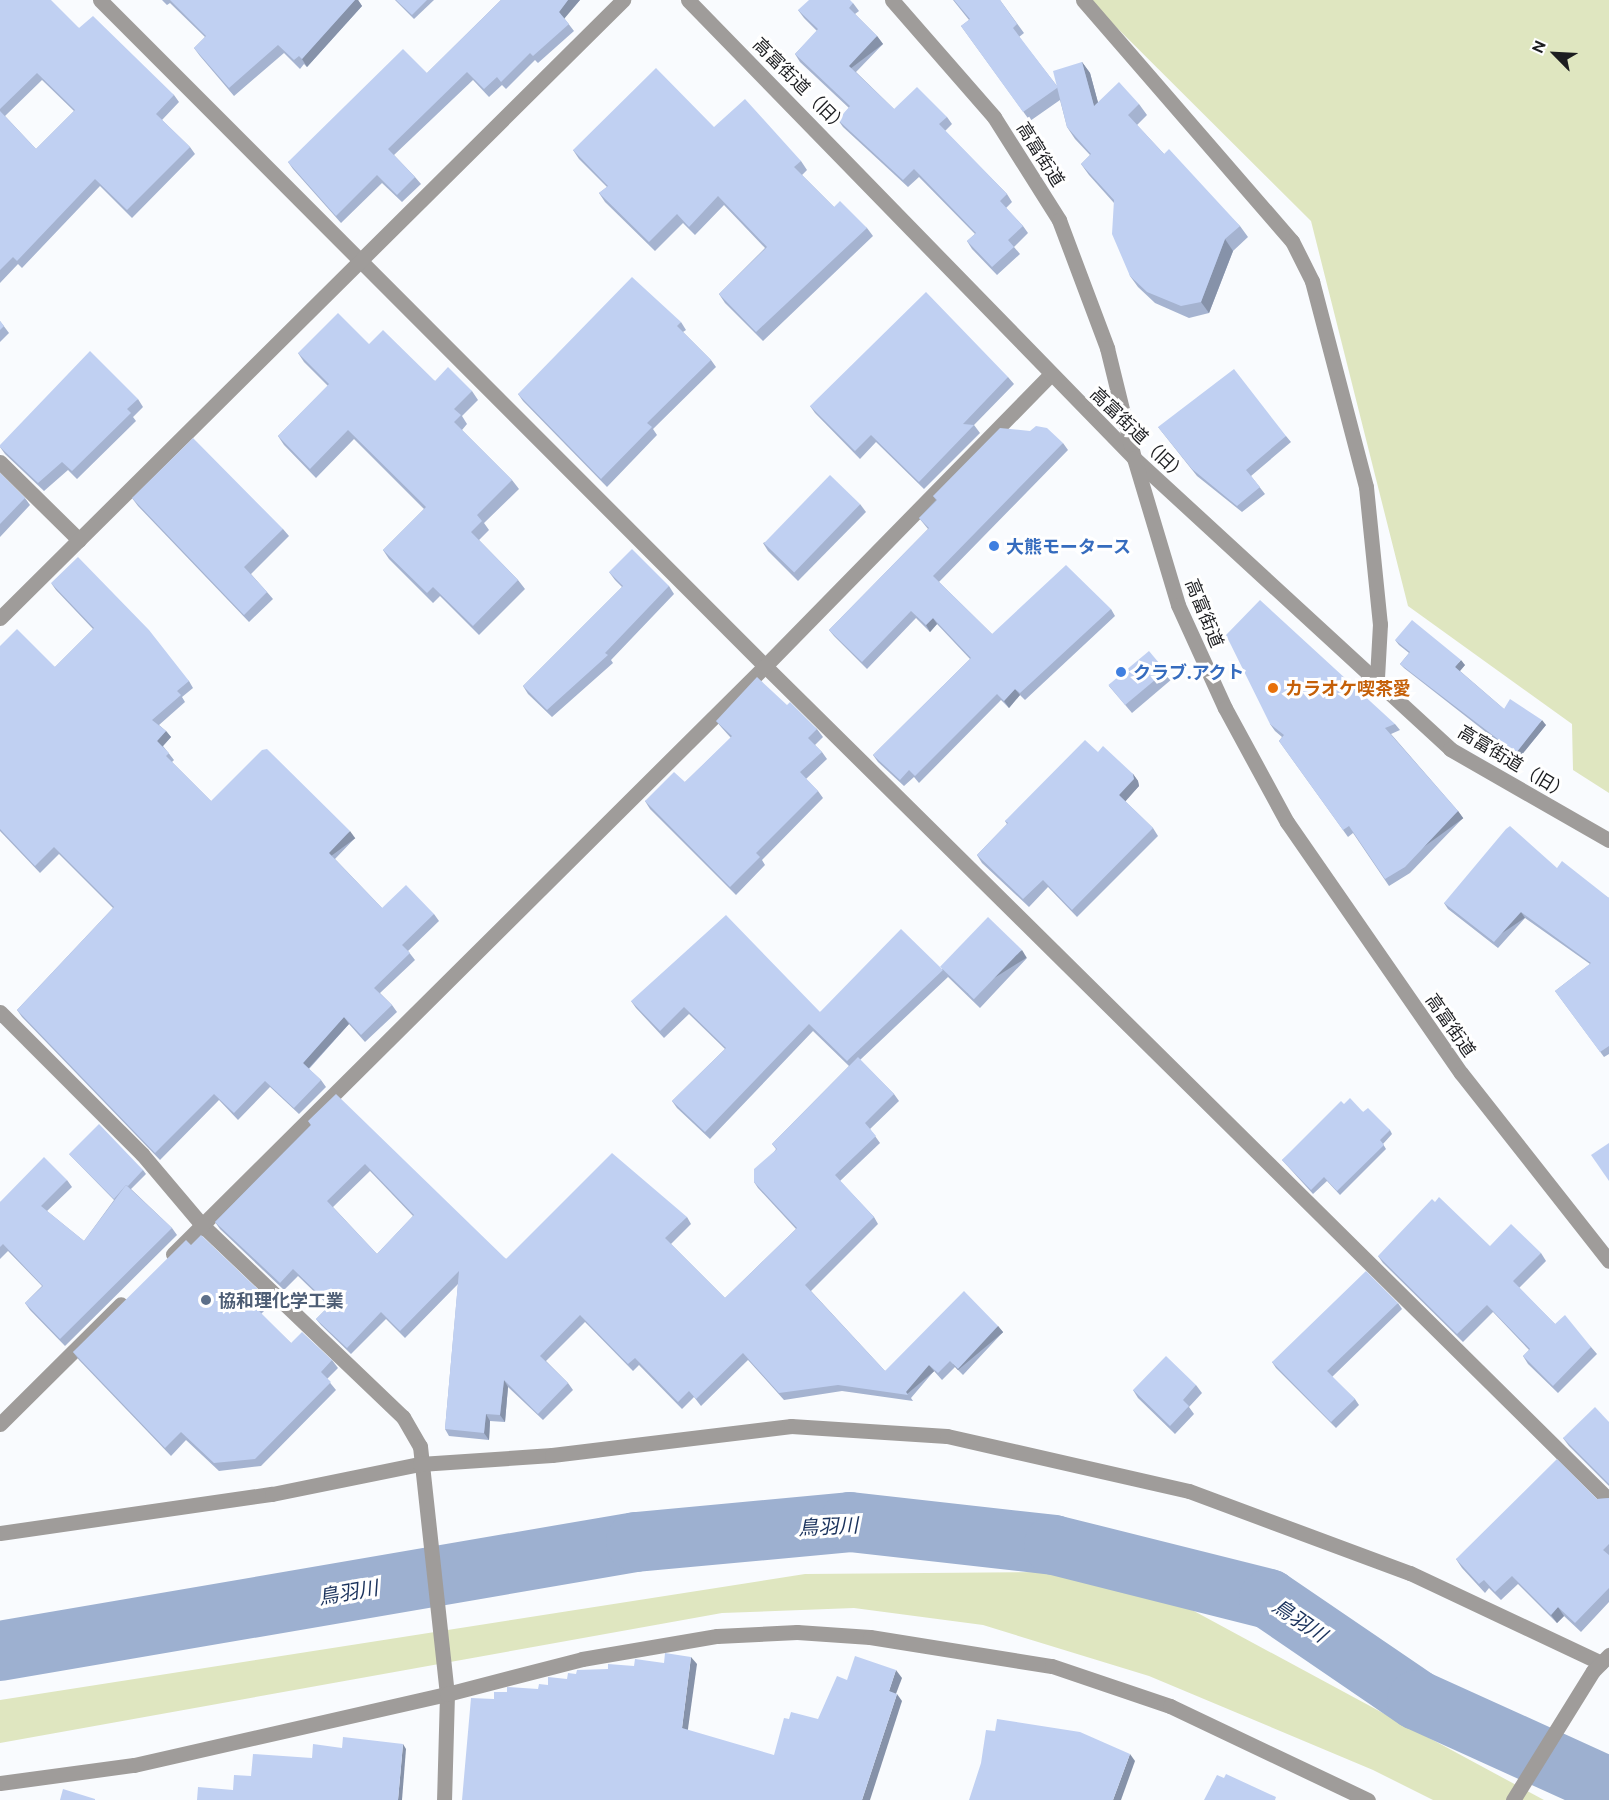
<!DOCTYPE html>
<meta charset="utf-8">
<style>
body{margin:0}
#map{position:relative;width:1609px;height:1800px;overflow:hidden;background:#f9fbfe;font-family:Ubuntu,"Noto Sans JP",sans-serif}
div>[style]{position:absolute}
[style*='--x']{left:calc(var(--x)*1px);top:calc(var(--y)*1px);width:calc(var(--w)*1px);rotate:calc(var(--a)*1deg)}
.green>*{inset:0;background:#dfe6c0}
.river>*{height:60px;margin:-30px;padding:0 30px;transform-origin:30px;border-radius:30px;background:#9db0d0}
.minor>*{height:15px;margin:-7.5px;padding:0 7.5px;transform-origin:7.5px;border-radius:7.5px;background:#9f9c9a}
.tertiary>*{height:15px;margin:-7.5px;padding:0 7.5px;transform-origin:7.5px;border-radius:7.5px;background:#9f9c9a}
.wall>*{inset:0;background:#a5b3d0}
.shaded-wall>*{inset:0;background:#8692a9;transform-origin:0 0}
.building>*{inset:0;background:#c0d0f2;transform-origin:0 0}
.dots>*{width:16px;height:16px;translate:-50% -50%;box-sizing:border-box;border:3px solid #fff;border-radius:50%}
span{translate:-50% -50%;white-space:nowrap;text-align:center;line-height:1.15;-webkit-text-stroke:6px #fff;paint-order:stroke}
.street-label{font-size:18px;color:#1c1d20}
.shop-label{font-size:18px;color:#366cbe;font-weight:700}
.left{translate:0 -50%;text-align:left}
.food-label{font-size:18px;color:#c56008;font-weight:700}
.service-label{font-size:18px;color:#4e5e75;font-weight:700}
.water-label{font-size:20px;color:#1a325c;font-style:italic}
.north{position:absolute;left:1525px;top:24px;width:60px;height:60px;-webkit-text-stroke:4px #fff;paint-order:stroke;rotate:294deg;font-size:16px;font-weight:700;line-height:24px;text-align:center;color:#1c1d20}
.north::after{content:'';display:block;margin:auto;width:21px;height:27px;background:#1c1d20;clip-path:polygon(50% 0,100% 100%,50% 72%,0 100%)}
</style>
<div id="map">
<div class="green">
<div style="clip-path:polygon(1089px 0,1609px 0,1609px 793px,1573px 770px,1572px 724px,1408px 606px,1311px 221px)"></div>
<div style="clip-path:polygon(1040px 1572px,1098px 1578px,1181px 1604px,1544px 1800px,1433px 1800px,1373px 1770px,1149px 1676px,983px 1625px,854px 1608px,722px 1613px,0 1743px,0 1700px,805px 1574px)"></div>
</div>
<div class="river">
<div style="--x:0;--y:1651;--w:645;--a:-9.73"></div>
<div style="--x:636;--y:1542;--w:215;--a:-5.3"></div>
<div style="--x:850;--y:1522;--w:205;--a:6.4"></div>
<div style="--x:1054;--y:1545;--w:222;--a:14.1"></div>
<div style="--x:1269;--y:1599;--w:179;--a:34.3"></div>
<div style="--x:1417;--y:1700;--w:211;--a:24.4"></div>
</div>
<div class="minor">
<div style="--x:100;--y:0;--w:941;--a:45.04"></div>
<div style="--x:765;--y:666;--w:1187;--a:44.66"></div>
<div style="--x:1083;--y:0;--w:319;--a:49.1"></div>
<div style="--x:1292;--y:241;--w:45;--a:63.4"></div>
<div style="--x:1312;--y:281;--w:213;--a:75.3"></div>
<div style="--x:1366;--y:487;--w:138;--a:84.2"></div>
<div style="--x:1380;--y:624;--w:54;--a:93.2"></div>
<div style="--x:1134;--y:458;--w:430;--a:42.6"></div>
<div style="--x:1450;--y:749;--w:183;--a:29.8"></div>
<div style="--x:0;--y:462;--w:111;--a:44.6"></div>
<div style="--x:0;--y:618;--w:878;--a:-44.77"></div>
<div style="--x:0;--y:1012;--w:201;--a:45"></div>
<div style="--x:142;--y:1154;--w:93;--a:49.8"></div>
<div style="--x:202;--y:1225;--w:278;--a:43.7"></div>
<div style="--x:403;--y:1417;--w:34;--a:60"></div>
<div style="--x:420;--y:1446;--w:249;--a:83.8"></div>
<div style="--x:447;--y:1694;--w:106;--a:91.6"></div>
<div style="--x:173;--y:1254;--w:834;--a:-44.81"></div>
<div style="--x:765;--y:666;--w:407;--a:-45.6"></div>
<div style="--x:0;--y:1424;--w:170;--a:-44.8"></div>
<div style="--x:0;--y:1533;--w:275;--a:-8.2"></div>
<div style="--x:272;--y:1494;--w:151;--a:-11.5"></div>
<div style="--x:420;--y:1464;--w:132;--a:-3.9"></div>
<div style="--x:552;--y:1455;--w:241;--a:-6.9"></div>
<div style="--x:791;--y:1426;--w:156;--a:3.7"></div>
<div style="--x:947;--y:1436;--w:248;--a:12.8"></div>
<div style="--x:1189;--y:1491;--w:236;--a:20.4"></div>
<div style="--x:1410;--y:1573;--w:211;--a:25.2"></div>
<div style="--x:0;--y:1783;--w:135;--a:-7.7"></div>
<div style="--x:134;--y:1765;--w:321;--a:-12.8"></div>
<div style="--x:447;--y:1694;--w:139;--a:-14.5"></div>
<div style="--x:582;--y:1659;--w:137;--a:-9.7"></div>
<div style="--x:717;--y:1636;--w:80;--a:-2.9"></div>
<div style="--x:797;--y:1632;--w:73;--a:3.9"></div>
<div style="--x:870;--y:1637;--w:184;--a:9.1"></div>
<div style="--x:1052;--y:1666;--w:125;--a:18.7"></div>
<div style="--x:1170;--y:1706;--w:219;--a:25.4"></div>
<div style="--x:1513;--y:1800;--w:152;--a:-58.2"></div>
<div style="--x:1593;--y:1671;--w:23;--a:-45"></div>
</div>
<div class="tertiary">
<div style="--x:688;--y:0;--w:639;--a:45.76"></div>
<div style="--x:892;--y:0;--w:155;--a:48.9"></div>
<div style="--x:994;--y:117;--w:122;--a:57.7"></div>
<div style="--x:1059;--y:220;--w:137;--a:69.4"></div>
<div style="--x:1107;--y:348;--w:113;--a:76.2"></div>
<div style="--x:1134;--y:458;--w:153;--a:73.3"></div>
<div style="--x:1178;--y:605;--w:113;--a:65.5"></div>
<div style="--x:1225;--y:708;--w:130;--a:61.5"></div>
<div style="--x:1287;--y:822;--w:305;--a:55.3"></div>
<div style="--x:1461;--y:1073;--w:239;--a:51.8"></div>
</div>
<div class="wall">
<div style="clip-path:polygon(evenodd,0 0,79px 28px,174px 95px,179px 102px,162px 120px,190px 147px,195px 154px,132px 218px,100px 186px,22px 268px,18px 264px,0 283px,0 0,42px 80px,74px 111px,36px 149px,5px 116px,42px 80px)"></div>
<div style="clip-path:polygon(162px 0,358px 0,362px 6px,307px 67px,304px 64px,300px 69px,284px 53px,234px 96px,200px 56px,194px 48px,205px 37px,170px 3px,167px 5px)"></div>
<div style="clip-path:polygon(395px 0,434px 0,414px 19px)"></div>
<div style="clip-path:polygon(501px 0,580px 0,564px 18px,574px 31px,538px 63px,535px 60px,506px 89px,502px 85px,489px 97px,473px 80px,394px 155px,415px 177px,421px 184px,402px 202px,382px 183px,341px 223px,293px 169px,288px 162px,427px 73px)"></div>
<div style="clip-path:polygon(953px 0,1000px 0,1024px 33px,1019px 37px,1057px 86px,1082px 62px,1090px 73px,1098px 103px,1139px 104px,1147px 115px,1137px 125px,1164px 154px,1240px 226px,1248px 237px,1233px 251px,1209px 313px,1189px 318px,1155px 303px,1138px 287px,1130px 276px,1114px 203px,1089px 175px,1081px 164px,1090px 155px,1075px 139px,1067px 127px,1060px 100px,1030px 121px,961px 26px,969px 20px)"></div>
<div style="clip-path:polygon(853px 3px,859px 11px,855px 14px,877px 36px,883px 44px,856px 72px,894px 109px,947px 117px,952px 124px,945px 131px,1007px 194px,1012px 202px,1006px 208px,1023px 226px,1028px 233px,1014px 247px,1020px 254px,997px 275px,972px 249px,967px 241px,975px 234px,919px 177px,908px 187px,843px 127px,838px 120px,849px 108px,800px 62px,795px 54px,817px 31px,804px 18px,798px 10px)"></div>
<div style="clip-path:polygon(714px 127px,801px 161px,807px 170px,802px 175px,834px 207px,867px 228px,873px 236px,763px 341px,725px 303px,719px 294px,765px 248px,724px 205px,695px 235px,683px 223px,655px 251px,605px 202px,599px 193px,607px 187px,579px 159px,573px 150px)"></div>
<div style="clip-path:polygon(0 321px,9px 333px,0 342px)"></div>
<div style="clip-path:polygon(681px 322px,686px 330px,683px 332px,711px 360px,716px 367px,653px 429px,657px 435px,607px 487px,523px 401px,518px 394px)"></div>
<div style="clip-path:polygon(369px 344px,435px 381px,472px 391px,478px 400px,462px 416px,467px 424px,462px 430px,512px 480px,519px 489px,484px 523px,489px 530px,479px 540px,518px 580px,525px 589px,479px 635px,440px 596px,433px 603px,389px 559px,383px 550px,424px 509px,354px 439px,316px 478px,284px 445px,278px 436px,328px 386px,304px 362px,298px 353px)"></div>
<div style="clip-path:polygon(1008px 377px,1014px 384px,974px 425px,980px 433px,924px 489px,876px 442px,860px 459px,815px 413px,810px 406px)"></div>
<div style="clip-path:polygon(138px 399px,143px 407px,133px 417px,136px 421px,77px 479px,68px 470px,44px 491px,5px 454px,0 447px)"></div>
<div style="clip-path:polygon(1158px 427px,1286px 436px,1291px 442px,1251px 476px,1265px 494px,1242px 512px,1197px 476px)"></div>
<div style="clip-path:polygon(1063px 443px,1068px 450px,939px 582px,992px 634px,1111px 609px,1115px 616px,1025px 700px,1020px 695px,1009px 708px,1001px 700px,919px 783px,914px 777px,904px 786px,878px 762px,873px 755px,970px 659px,937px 624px,930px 632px,916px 618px,867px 669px,834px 636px,829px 630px,928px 529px,919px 518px,936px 500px,933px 496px)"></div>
<div style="clip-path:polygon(0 473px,25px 498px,30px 505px,0 537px)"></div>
<div style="clip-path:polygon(132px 498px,283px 529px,289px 536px,251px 574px,267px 592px,273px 599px,249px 622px,138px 506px)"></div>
<div style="clip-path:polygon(860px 504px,866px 512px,798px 581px,768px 551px,763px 543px)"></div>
<div style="clip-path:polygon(609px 572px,669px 586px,674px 594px,611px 660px,613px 663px,552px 717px,528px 694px,523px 686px,622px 587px,615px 580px)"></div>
<div style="clip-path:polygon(51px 583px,189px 681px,193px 688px,182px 697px,185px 702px,159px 725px,166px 731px,171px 737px,163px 746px,174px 760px,172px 762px,211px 801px,355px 838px,335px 859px,382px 908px,434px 914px,439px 921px,408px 951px,415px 960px,380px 993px,392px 1005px,397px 1012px,365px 1042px,349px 1024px,309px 1069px,321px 1080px,326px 1087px,299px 1114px,270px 1087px,238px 1120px,219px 1100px,160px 1160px,22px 1017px,17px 1010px,113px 908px,59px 854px,40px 873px,0 831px,0 646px,55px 667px,93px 629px,56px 590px)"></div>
<div style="clip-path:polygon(1395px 640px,1465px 665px,1460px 671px,1504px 709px,1546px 725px,1519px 758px,1404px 668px,1400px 664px,1409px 653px,1399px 645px)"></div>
<div style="clip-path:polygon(1166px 671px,1172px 679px,1132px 713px,1109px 686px)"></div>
<div style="clip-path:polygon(787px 705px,817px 729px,823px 737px,815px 745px,822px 752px,827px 759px,806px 779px,818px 791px,823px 798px,762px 860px,765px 865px,736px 895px,650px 809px,645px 801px,685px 782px,731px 738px,722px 728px,716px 721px)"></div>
<div style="clip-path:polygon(1270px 724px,1395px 724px,1400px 730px,1391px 734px,1458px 811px,1463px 818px,1410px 873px,1389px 886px,1353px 833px,1348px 837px,1279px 741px,1282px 737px,1275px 731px)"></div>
<div style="clip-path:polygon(1098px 752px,1133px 774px,1138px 781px,1139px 786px,1125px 801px,1153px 828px,1158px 836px,1077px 917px,1048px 887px,1029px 907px,982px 863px,977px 855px,1007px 824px,1005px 821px)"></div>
<div style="clip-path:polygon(1557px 868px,1609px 898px,1609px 1054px,1604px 1057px,1555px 991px,1590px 964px,1525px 918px,1498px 948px,1448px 909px,1444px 903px)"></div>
<div style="clip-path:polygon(evenodd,1027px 958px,980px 1008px,946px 975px,948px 977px,860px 1060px,894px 1094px,899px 1101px,870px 1129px,880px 1143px,840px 1181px,874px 1217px,878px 1224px,811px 1291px,885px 1371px,998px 1326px,1003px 1332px,963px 1375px,955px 1367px,942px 1380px,934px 1371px,911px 1398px,913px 1401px,842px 1391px,784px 1400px,748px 1360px,701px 1406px,694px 1397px,682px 1409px,639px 1365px,633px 1371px,585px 1322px,546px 1361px,568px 1383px,573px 1390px,543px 1420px,508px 1387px,505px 1422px,490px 1421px,489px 1440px,449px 1436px,445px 1429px,458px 1284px,405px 1338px,386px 1319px,351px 1354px,321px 1325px,316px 1319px,329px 1306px,298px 1276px,284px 1290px,220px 1229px,215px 1222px,311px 1125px,308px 1121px,506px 1259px,687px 1217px,691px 1224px,671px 1244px,725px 1298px,796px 1229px,758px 1188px,754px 1182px,776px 1149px,772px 1144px,849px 1066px,813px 1031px,710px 1139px,677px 1108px,672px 1101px,725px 1049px,689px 1014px,664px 1038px,636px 1008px,631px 1001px,820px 1012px,942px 969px,1027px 958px,370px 1171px,413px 1216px,377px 1254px,333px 1207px,370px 1171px)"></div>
<div style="clip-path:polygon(1344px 1104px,1363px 1112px,1390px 1130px,1392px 1134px,1383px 1144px,1386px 1149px,1340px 1195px,1327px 1181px,1313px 1194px,1282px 1160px)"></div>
<div style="clip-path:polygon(69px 1154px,143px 1170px,146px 1174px,131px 1189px,172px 1228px,177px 1235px,65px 1346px,30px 1310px,25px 1303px,42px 1286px,8px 1251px,0 1259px,0 1202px,67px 1180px,72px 1187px,47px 1211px,84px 1241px,114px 1200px)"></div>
<div style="clip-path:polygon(191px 1245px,265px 1296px,271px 1304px,261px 1314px,291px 1343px,332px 1360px,338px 1368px,327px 1379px,336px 1390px,261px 1466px,219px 1471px,186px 1440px,171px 1456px,79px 1360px,73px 1352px)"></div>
<div style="clip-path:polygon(1490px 1246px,1541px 1253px,1546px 1261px,1519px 1288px,1555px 1324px,1591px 1347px,1597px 1354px,1558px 1393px,1528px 1364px,1523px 1356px,1529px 1350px,1493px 1312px,1463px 1342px,1383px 1263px,1378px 1256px)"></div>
<div style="clip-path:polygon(1398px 1303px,1402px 1309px,1332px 1377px,1355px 1399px,1359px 1405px,1336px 1428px,1276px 1368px,1272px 1362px)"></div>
<div style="clip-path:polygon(1196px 1385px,1202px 1393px,1189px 1407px,1194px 1414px,1175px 1434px,1138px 1398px,1133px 1390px)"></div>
<div style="clip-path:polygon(1609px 1422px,1609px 1486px,1569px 1446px,1563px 1438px)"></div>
<div style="clip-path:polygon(1609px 1498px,1609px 1602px,1581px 1632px,1564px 1616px,1557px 1623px,1518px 1584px,1501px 1600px,1489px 1588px,1485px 1593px,1462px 1568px,1456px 1559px,1597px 1499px)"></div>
</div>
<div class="shaded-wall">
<div style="clip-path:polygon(355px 0,358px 0,362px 6px,307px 67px,302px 59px)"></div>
<div style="clip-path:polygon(568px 0,580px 0,564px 19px,559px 12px)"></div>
<div style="left:877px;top:36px;width:10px;height:41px;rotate:53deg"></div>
<div style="clip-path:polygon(1082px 62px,1090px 73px,1102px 117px,1094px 106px)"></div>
<div style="clip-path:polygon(1225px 239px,1233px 251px,1209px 313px,1201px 302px)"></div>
<div style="clip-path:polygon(933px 618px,937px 624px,930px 632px,926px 625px)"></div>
<div style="clip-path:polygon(1461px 660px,1465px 665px,1459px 672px,1455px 667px)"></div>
<div style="clip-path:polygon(1015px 689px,1020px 695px,1009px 708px,1004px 701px)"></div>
<div style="clip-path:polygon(1542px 720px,1546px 725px,1519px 758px,1516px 753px)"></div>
<div style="clip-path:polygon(166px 731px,171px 737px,162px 747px,157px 741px)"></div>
<div style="clip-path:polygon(1133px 774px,1138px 781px,1139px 786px,1124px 803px,1119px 795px)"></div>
<div style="left:1458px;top:811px;width:9px;height:77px;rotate:54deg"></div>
<div style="left:350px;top:831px;width:9px;height:30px;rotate:54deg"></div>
<div style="left:1521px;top:912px;width:7px;height:40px;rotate:56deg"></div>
<div style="left:1022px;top:950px;width:9px;height:69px;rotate:58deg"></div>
<div style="clip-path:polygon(344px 1017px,349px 1024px,307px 1070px,303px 1063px)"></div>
<div style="left:998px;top:1326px;width:8px;height:59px;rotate:50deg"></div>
<div style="left:929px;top:1365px;width:8px;height:35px;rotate:50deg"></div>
<div style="clip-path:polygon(504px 1380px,508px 1387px,505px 1422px,500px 1415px)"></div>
<div style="clip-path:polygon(486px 1414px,490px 1421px,489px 1440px,484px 1433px)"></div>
<div style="clip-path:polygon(1558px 1607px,1564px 1616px,1557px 1623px,1551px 1615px)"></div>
<div style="clip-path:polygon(691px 1657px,697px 1664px,687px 1736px,682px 1728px)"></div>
<div style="clip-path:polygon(896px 1670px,902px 1678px,894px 1699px,889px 1691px)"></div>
<div style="clip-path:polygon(897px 1694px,902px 1701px,870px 1800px,862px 1800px)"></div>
<div style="clip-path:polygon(403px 1744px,406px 1749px,402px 1800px,398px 1800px)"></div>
<div style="clip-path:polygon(1130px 1754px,1135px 1761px,1121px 1800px,1113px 1800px)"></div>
</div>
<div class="building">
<div style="clip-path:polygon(0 0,51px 0,79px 28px,93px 16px,174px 95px,156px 114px,190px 147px,127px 210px,95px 179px,17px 261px,13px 257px,0 270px,0 111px,36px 149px,75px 110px,37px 73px,0 109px)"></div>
<div style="clip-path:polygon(170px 0,355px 0,302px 59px,299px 56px,294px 60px,278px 45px,229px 88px,194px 48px,206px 36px)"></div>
<div style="clip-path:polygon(396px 0,427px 0,412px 15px)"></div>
<div style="clip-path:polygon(501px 0,568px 0,559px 12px,569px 24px,533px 56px,530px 53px,501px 82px,497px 77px,484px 89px,467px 72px,388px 149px,415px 177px,397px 195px,377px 175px,336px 216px,288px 162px,403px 49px,427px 73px)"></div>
<div style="clip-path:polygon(809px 0,850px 0,853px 3px,849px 8px,877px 36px,849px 66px,894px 109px,917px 87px,947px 117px,939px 124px,1007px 194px,1000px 201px,1023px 226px,1008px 240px,1014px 247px,992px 267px,967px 241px,976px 233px,914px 169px,903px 180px,838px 120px,850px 106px,795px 54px,818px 29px,798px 10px)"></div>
<div style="clip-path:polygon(954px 0,1000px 0,1017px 24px,1013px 28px,1057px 86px,1057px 88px,1023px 112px,961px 26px,970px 19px)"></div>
<div style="clip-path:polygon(1082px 62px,1094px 106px,1119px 82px,1139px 104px,1128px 115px,1164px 154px,1169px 149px,1240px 226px,1225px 239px,1201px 302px,1181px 306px,1147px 292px,1130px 276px,1112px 234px,1114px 200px,1081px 164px,1091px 154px,1067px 127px,1053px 71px)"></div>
<div style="clip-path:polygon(656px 68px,714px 127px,745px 99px,801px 161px,794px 167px,834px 207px,840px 201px,867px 228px,756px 332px,719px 294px,767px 247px,718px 196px,689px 227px,677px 214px,649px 242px,599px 193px,608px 186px,573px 150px)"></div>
<div style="clip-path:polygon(632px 277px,681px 322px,677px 326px,711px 360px,647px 423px,652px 427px,601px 479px,518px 394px)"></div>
<div style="clip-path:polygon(926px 292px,1008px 377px,963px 424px,974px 425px,919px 482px,871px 435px,855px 451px,810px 406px)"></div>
<div style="clip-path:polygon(338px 313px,369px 344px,383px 330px,435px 381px,448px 367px,472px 391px,454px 409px,461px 415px,454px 422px,512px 480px,477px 515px,482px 521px,471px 532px,518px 580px,473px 626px,433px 587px,427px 593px,383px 550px,426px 507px,348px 430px,310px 469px,278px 436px,329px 384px,298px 353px)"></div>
<div style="clip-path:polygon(0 321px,4px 326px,0 330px)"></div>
<div style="clip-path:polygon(90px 351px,138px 399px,127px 409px,131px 413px,72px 471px,62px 462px,38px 483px,0 447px,0 445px)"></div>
<div style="clip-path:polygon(1234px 369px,1286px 436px,1246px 470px,1260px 487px,1237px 506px,1192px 469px,1158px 427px)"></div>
<div style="clip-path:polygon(1036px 426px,1047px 428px,1063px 443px,933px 576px,992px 634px,1066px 565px,1111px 609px,1020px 693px,1015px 689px,1004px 701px,997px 694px,915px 776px,909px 770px,900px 780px,873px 755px,971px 658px,933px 618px,926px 625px,911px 611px,862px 662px,829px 630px,929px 528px,919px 518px,937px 500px,933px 496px,1000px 428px,1030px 431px)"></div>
<div style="clip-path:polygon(193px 438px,283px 529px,244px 567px,267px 592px,244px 615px,132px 498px)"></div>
<div style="clip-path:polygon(0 473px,25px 498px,0 524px)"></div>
<div style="left:830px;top:475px;width:42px;height:95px;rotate:44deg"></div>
<div style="clip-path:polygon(632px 549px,669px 586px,605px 653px,608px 655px,547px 710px,523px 686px,623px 586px,609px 572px)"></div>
<div style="clip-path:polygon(78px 557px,149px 630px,189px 681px,177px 691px,181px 695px,152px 720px,166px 731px,157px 741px,169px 753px,166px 756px,211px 801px,262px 750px,267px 749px,350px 831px,329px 853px,382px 908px,406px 885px,434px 914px,402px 945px,410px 953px,374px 988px,392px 1005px,361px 1035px,344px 1017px,303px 1063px,321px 1080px,294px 1108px,265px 1081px,234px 1113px,214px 1094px,155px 1153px,17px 1010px,114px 907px,54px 847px,35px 866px,0 829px,0 646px,17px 629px,55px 667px,94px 628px,51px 583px)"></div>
<div style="clip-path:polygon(1260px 600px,1395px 724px,1385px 728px,1458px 811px,1405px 867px,1385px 879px,1349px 826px,1343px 830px,1279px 741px,1284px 735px,1270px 724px,1226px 635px)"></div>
<div style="clip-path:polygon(1412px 620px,1461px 660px,1455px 667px,1504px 709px,1510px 699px,1542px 720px,1516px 753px,1400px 664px,1410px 652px,1395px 640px)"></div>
<div style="left:1149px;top:651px;width:26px;height:53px;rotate:50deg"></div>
<div style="clip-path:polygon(757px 677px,787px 705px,790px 702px,817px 729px,808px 738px,822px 752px,800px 772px,818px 791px,756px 853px,760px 857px,730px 887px,645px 801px,674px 772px,685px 782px,732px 736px,716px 721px)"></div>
<div style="clip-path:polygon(1085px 740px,1098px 752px,1103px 746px,1133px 774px,1134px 779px,1119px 795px,1153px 828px,1072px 910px,1043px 880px,1023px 899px,977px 855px,1008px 823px,1005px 821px)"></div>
<div style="clip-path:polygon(1510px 826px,1557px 868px,1562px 861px,1609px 898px,1609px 1046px,1600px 1052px,1555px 991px,1591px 963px,1521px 912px,1494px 942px,1444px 903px,1506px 829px)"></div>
<div style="clip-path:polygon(726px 915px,820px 1012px,901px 929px,943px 970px,847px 1061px,809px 1024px,705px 1132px,672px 1101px,726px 1048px,684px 1007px,660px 1031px,631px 1001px)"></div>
<div style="left:988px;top:917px;width:47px;height:69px;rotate:44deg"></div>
<div style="clip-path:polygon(evenodd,858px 1057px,894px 1094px,865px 1123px,876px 1136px,835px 1175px,874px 1217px,805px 1285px,885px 1371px,964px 1291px,998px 1326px,958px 1369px,950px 1361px,938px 1373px,929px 1365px,906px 1392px,908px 1395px,838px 1385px,779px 1393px,743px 1353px,696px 1399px,689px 1391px,678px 1402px,635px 1358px,628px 1364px,580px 1315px,540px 1356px,568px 1383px,538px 1414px,504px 1380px,500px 1415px,486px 1414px,484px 1433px,445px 1429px,459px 1271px,400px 1331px,381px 1312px,347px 1348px,316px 1319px,330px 1305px,293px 1269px,280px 1283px,215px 1222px,311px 1125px,308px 1121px,336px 1094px,506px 1259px,612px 1153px,687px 1217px,665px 1238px,725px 1298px,797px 1228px,754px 1182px,754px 1169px,777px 1149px,772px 1144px,858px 1057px,365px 1164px,414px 1215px,377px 1254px,327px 1201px,365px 1164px)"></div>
<div style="clip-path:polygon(1350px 1098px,1363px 1112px,1368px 1108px,1390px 1130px,1380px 1140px,1384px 1145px,1337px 1191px,1324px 1177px,1311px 1190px,1282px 1160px,1341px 1101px,1344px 1104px)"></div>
<div style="clip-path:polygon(99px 1124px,143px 1170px,128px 1186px,126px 1185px,114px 1199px,69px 1154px)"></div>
<div style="clip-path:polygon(1609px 1143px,1609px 1181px,1591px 1155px)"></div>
<div style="clip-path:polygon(44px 1157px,67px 1180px,41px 1206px,84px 1241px,126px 1185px,172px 1228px,60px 1339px,25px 1303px,43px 1286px,3px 1244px,0 1247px,0 1202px)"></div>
<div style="clip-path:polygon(1439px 1197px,1490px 1246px,1511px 1224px,1541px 1253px,1513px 1281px,1555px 1324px,1565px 1315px,1591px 1347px,1553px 1386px,1523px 1356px,1530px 1349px,1487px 1305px,1457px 1334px,1378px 1256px,1432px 1199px,1435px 1202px)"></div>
<div style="clip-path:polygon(201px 1235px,265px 1296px,255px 1307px,291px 1343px,302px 1332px,332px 1360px,321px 1372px,331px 1382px,255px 1459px,214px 1463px,181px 1432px,165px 1448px,73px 1352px,186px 1240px,191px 1245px)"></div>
<div style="clip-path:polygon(1366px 1271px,1398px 1303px,1327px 1371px,1355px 1399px,1331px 1422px,1272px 1362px)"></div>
<div style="clip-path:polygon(1166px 1356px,1196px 1385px,1183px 1400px,1189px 1406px,1170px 1426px,1133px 1390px)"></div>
<div style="clip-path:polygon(1595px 1407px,1609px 1422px,1609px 1484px,1563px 1438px)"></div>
<div style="clip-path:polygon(1557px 1459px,1597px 1499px,1609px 1498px,1609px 1544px,1603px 1550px,1609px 1555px,1609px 1588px,1575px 1623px,1558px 1607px,1551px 1615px,1512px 1576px,1495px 1592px,1484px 1580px,1479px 1584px,1456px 1559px)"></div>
<div style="clip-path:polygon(665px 1653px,691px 1657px,682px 1728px,774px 1755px,784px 1718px,789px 1719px,791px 1712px,818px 1719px,837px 1676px,847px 1680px,855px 1656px,896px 1670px,889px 1691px,897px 1694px,862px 1800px,462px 1800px,471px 1698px,494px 1699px,494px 1692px,507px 1692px,507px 1687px,538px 1689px,539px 1684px,548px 1685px,548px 1677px,567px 1679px,568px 1673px,576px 1674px,577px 1670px,608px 1669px,608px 1664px,634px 1666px,635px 1659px,664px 1663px)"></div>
<div style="clip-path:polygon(997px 1719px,1080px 1732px,1130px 1754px,1113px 1800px,969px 1800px,981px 1763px,986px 1730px,995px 1731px)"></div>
<div style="clip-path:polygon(343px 1737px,403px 1744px,398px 1800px,197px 1800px,198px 1787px,233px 1790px,234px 1775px,251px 1776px,253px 1754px,312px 1758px,313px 1744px,342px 1748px)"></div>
<div style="clip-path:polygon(1226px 1774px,1276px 1797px,1275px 1800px,1204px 1800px,1217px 1775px,1224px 1778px)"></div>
<div style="clip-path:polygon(63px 1789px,95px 1799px,95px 1800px,60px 1800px)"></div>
</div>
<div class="dots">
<div style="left:994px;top:546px;background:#3f7fe0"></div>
<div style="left:1121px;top:672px;background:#3f7fe0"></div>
<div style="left:1273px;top:688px;background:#e8710a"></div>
<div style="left:206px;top:1300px;background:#5c6f8a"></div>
</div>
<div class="street-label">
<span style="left:801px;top:85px;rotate:45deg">高富街道（旧）</span>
<span style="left:1041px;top:154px;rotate:58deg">高富街道</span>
<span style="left:1139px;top:434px;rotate:44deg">高富街道（旧）</span>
<span style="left:1205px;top:613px;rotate:68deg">高富街道</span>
<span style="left:1514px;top:762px;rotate:31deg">高富街道（旧）</span>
<span style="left:1451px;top:1025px;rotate:55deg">高富街道</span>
</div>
<div class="shop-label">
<span class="left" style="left:1006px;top:546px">大熊モータース</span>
<span class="left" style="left:1133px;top:672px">クラブ.アクト</span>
</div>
<div class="food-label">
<span class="left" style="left:1285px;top:688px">カラオケ喫茶愛</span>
</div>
<div class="service-label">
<span class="left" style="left:218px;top:1300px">協和理化学工業</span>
</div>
<div class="water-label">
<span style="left:828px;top:1526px;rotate:-3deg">鳥羽川</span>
<span style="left:348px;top:1592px;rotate:-10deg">鳥羽川</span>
<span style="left:1300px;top:1620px;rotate:34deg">鳥羽川</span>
</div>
<div class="north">N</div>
</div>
